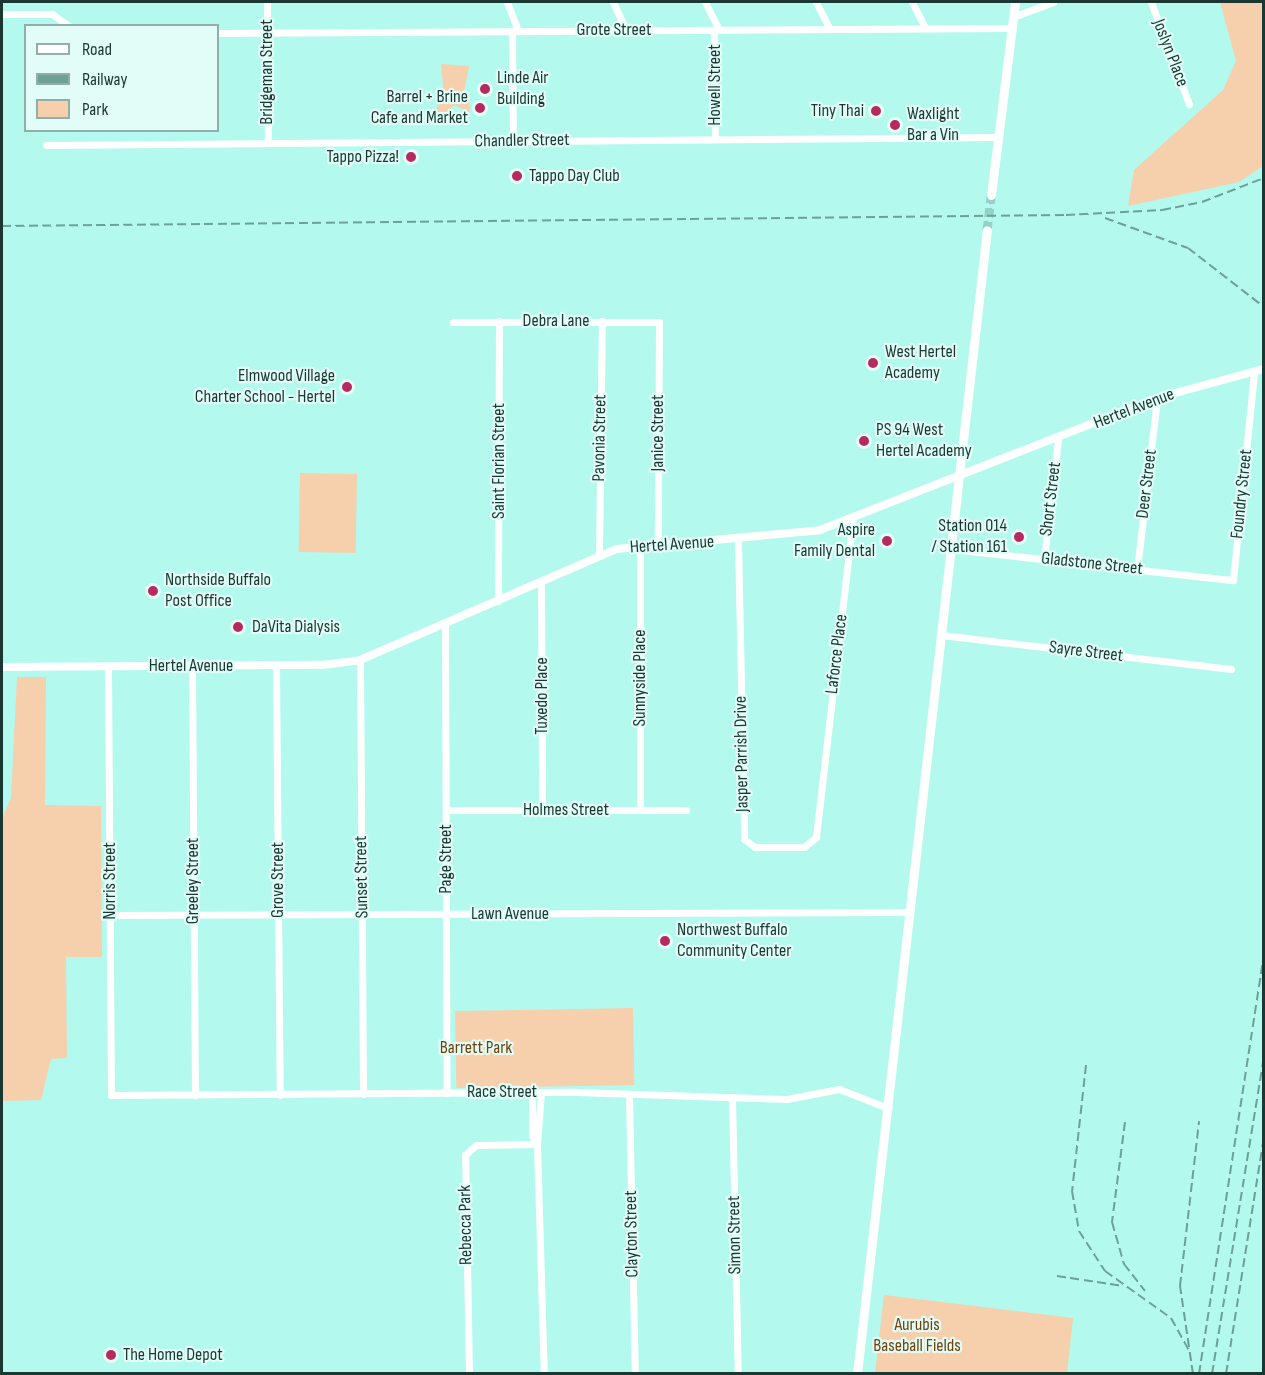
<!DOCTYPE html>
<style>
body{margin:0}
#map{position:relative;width:1265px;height:1375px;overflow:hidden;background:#b3f9ed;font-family:"Sofia Sans Condensed",sans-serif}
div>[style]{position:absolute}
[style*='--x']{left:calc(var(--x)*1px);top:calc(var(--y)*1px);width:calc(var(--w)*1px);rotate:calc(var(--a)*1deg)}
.green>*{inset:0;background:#f6cfad;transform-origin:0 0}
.secondary-tunnel>*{height:9px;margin-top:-4.5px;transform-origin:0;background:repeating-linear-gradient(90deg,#94d2c8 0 9px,transparent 0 13.5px)}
.minor>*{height:7px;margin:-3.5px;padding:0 3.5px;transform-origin:3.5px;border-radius:3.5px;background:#fff}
.tertiary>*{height:8px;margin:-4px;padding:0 4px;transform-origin:4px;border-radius:4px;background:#fff}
.secondary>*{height:9px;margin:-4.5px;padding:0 4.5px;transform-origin:4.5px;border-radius:4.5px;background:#fff}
.rail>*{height:2px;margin-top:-1px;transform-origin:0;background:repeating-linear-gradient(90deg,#6da198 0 9px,transparent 0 13.5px)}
.dots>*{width:16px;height:16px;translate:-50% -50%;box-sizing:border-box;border:3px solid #e2fdf8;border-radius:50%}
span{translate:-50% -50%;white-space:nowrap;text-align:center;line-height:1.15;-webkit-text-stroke:4.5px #e2fdf8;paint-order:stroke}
.street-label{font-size:18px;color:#1a3732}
.poi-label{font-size:18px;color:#1a3732}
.left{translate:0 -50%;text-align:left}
.right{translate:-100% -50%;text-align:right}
.park-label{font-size:18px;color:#70420d}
.frame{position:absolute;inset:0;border:3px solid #1a3732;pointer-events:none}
.legend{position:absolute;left:24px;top:24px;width:195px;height:108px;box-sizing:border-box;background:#e2fdf8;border:2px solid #92aea9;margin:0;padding:8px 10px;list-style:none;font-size:18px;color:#1a3732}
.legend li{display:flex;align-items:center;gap:12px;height:30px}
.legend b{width:30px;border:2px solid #92aea9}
</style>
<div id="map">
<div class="green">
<div style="clip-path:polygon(1220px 2px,1263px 2px,1263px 166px,1239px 182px,1128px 206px,1134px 170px,1223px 90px,1236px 61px)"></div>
<div style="clip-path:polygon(441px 64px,469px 66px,462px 102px,469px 102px,470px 113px,455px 105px,447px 113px,437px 113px,437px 96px,444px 95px)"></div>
<div style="left:300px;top:473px;width:57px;height:79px;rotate:1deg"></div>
<div style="clip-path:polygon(17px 677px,46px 677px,45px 805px,101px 806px,102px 957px,66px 957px,67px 1058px,51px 1059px,41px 1100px,2px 1101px,2px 818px,11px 798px)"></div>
<div style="left:633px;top:1008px;width:77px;height:178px;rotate:89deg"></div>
<div style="clip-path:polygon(884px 1295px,1073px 1318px,1067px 1373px,875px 1373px)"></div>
</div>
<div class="secondary-tunnel">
<div style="--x:987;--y:230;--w:35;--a:-83"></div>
</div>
<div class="minor">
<div style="--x:267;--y:2;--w:141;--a:89.6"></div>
<div style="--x:507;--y:2;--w:31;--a:69"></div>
<div style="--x:613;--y:2;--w:31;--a:65"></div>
<div style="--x:705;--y:2;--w:31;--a:63"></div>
<div style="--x:816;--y:2;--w:30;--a:63"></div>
<div style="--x:912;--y:2;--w:29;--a:63"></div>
<div style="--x:1151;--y:2;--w:109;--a:69.6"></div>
<div style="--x:2;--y:14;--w:50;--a:0"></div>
<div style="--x:52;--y:14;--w:21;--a:35"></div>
<div style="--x:1013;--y:17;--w:43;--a:-20.6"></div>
<div style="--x:714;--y:30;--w:109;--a:89.5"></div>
<div style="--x:512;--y:31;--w:110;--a:89.5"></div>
<div style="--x:218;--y:33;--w:793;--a:-0.36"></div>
<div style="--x:46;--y:145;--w:951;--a:-0.48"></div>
<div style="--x:453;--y:322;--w:206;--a:0"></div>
<div style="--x:659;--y:322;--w:223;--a:90.3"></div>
<div style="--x:738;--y:541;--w:298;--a:88.8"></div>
<div style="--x:744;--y:839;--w:14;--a:36"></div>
<div style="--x:755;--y:847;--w:49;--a:0"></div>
<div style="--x:804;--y:847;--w:16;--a:-40"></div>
<div style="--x:816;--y:837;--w:321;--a:-83.4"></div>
<div style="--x:951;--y:549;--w:284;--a:6.3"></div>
<div style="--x:1233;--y:580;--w:209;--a:-84.2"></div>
<div style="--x:599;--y:556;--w:235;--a:-89.3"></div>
<div style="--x:1044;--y:559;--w:121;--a:-83.3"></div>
<div style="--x:1137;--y:569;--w:172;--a:-83.3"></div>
<div style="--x:541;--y:582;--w:228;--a:89.7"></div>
<div style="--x:498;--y:601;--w:280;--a:-89.8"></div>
<div style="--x:445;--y:625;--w:468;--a:89.8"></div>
<div style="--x:941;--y:635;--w:292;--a:6.7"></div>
<div style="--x:360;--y:660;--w:434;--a:89.6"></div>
<div style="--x:276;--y:665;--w:430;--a:89.5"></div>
<div style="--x:192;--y:666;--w:429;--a:89.6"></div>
<div style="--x:108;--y:667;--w:428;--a:89.6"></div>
<div style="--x:111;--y:1095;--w:465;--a:-0.4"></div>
<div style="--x:576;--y:1092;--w:211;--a:1.9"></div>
<div style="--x:787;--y:1099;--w:53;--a:-10.9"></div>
<div style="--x:839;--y:1089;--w:53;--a:21.2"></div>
<div style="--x:446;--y:810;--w:240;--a:0"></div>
<div style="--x:640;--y:810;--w:264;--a:-90"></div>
<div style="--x:110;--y:915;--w:800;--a:-0.21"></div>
<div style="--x:532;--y:1092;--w:43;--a:90"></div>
<div style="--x:532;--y:1135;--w:10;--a:61"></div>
<div style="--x:629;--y:1095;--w:279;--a:88.8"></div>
<div style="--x:732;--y:1097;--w:277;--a:88.8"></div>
<div style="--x:537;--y:1144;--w:52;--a:-85.6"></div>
<div style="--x:469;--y:1374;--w:219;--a:-91"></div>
<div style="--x:465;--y:1155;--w:15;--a:-42"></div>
<div style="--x:476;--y:1145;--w:61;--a:-0.9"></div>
<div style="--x:537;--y:1144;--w:230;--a:88.3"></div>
</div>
<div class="tertiary">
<div style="--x:2;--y:667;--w:320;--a:-0.4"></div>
<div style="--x:322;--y:665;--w:38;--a:-7"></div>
<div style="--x:360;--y:660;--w:280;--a:-23.4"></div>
<div style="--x:617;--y:549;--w:204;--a:-5.3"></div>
<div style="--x:820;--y:530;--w:362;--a:-21.4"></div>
<div style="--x:1157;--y:398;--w:111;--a:-15.2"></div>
</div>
<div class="secondary">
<div style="--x:991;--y:195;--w:194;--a:-82.9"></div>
<div style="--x:857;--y:1374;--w:1151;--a:-83.52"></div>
</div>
<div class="rail">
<div style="--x:1105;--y:218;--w:88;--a:19.9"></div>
<div style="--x:1188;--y:248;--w:96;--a:37.8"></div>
<div style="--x:2;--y:226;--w:1064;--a:-0.59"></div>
<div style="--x:1066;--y:215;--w:96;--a:-3"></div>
<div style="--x:1162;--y:210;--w:41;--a:-11.3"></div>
<div style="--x:1202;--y:202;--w:66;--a:-21.2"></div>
<div style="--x:1086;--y:1065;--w:127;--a:96.3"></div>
<div style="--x:1072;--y:1191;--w:41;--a:80.1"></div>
<div style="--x:1079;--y:1231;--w:48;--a:57"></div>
<div style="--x:1105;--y:1271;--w:81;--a:35.5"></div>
<div style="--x:1171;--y:1318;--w:39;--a:61"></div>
<div style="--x:1125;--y:1122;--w:101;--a:97.4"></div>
<div style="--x:1112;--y:1222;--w:44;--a:74.1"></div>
<div style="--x:1124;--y:1264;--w:34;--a:52"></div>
<div style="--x:1057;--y:1276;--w:67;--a:8.6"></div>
<div style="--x:1193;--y:1374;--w:89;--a:-98.4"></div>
<div style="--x:1180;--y:1286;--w:166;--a:-83.4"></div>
<div style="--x:1199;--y:1374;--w:426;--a:-81.2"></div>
<div style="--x:1212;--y:1374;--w:323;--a:-80.7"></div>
<div style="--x:1226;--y:1374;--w:240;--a:-80.9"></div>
</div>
<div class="dots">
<div style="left:485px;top:89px;background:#b72a60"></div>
<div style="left:480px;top:108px;background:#b72a60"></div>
<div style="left:876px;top:111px;background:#b72a60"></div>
<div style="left:895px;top:125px;background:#b72a60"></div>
<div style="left:411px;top:157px;background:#b72a60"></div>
<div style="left:517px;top:176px;background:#b72a60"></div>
<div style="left:873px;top:363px;background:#b72a60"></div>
<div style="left:347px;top:387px;background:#b72a60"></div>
<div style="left:864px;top:441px;background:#b72a60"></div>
<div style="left:1019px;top:537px;background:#b72a60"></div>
<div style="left:887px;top:541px;background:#b72a60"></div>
<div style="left:153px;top:591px;background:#b72a60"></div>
<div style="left:238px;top:627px;background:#b72a60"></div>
<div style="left:665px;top:941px;background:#b72a60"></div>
<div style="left:111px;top:1355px;background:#b72a60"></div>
</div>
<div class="street-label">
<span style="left:614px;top:30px">Grote Street</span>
<span style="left:1170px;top:53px;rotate:69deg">Joslyn Place</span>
<span style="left:267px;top:72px;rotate:-90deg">Bridgeman Street</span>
<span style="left:715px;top:85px;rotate:-90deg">Howell Street</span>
<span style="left:522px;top:141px;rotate:-1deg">Chandler Street</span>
<span style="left:556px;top:321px">Debra Lane</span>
<span style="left:1134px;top:409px;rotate:-21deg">Hertel Avenue</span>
<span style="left:658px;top:433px;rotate:-90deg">Janice Street</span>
<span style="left:600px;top:438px;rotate:-89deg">Pavonia Street</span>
<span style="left:499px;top:461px;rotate:-90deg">Saint Florian Street</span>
<span style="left:1147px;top:484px;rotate:-83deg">Deer Street</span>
<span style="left:1242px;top:494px;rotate:-84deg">Foundry Street</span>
<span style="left:1051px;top:499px;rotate:-83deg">Short Street</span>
<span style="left:672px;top:545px;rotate:-4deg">Hertel Avenue</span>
<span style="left:1092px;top:564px;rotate:6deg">Gladstone Street</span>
<span style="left:1086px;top:652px;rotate:7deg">Sayre Street</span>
<span style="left:837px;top:654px;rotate:-83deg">Laforce Place</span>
<span style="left:191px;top:666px">Hertel Avenue</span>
<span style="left:640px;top:678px;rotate:-90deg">Sunnyside Place</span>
<span style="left:542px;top:696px;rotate:-90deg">Tuxedo Place</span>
<span style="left:742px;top:754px;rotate:-91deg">Jasper Parrish Drive</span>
<span style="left:566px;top:810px">Holmes Street</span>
<span style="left:446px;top:859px;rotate:-90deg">Page Street</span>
<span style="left:362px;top:877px;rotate:-91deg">Sunset Street</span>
<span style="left:278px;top:880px;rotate:-90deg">Grove Street</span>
<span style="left:110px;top:881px;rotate:-90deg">Norris Street</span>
<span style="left:193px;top:881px;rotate:-90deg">Greeley Street</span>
<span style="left:510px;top:914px">Lawn Avenue</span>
<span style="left:502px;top:1092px">Race Street</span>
<span style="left:466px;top:1225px;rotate:-91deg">Rebecca Park</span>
<span style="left:632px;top:1234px;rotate:-91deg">Clayton Street</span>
<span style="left:735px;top:1235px;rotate:-91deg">Simon Street</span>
</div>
<div class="poi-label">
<span class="left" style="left:497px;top:89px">Linde Air<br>Building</span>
<span class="right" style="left:468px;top:108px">Barrel + Brine<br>Cafe and Market</span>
<span class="right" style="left:864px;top:111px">Tiny Thai</span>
<span class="left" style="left:907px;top:125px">Waxlight<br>Bar a Vin</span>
<span class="right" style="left:399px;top:157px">Tappo Pizza!</span>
<span class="left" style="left:529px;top:176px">Tappo Day Club</span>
<span class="left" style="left:885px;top:363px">West Hertel<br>Academy</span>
<span class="right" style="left:335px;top:387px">Elmwood Village<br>Charter School - Hertel</span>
<span class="left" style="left:876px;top:441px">PS 94 West<br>Hertel Academy</span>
<span class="right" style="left:1007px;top:537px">Station 014<br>/ Station 161</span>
<span class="right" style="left:875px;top:541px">Aspire<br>Family Dental</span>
<span class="left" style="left:165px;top:591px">Northside Buffalo<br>Post Office</span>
<span class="left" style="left:252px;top:627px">DaVita Dialysis</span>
<span class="left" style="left:677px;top:941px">Northwest Buffalo<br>Community Center</span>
<span class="left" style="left:123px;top:1355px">The Home Depot</span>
</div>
<div class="park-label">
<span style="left:476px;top:1048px">Barrett Park</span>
<span style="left:917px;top:1336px">Aurubis<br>Baseball Fields</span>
</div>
<div class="frame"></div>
<ul class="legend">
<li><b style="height:8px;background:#fff"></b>Road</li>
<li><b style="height:8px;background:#6da198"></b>Railway</li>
<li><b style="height:16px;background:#f6cfad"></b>Park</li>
</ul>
</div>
